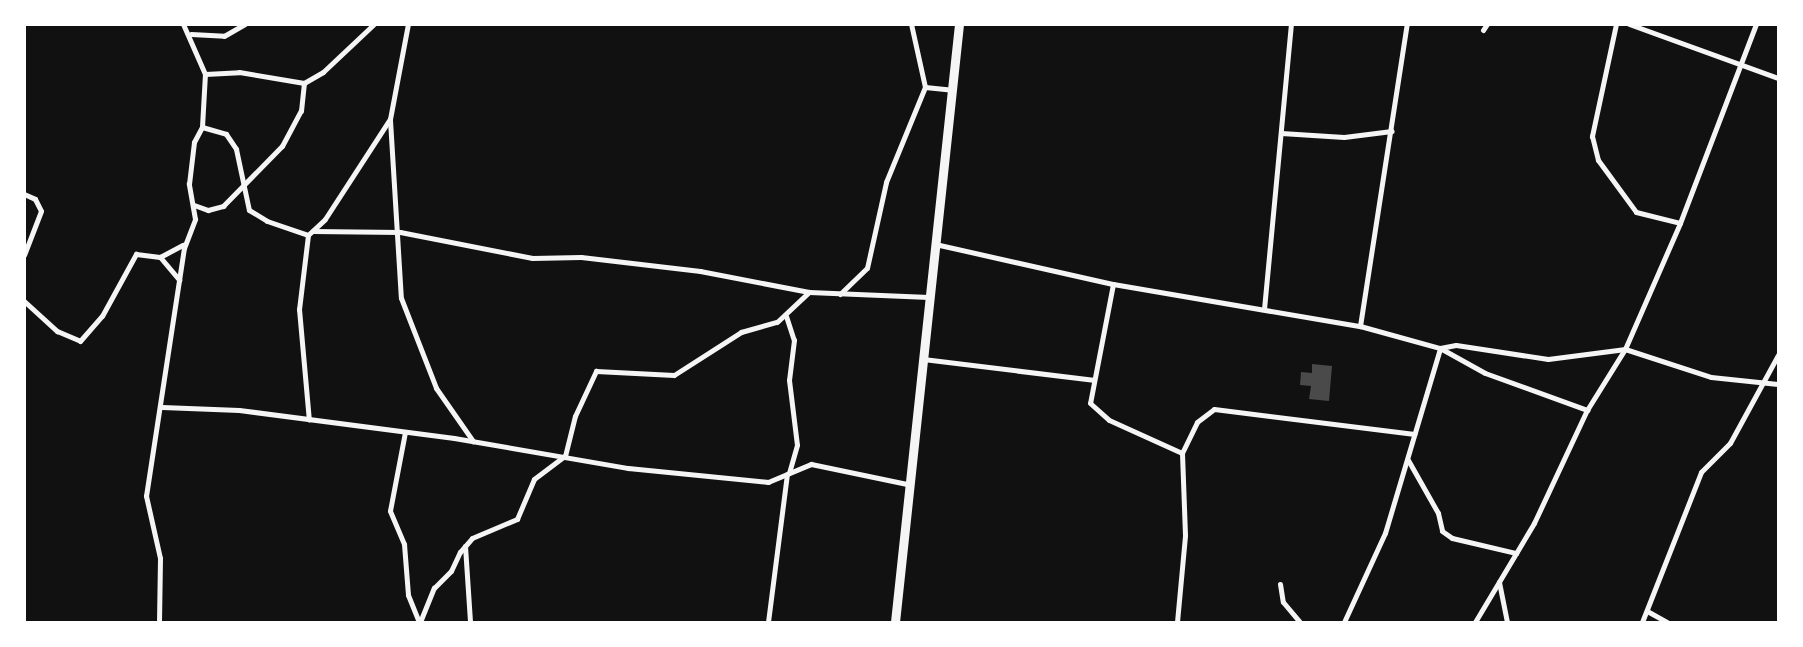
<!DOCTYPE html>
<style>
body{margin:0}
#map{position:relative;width:1803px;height:647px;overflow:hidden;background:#111;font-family:"IBM Plex Serif",serif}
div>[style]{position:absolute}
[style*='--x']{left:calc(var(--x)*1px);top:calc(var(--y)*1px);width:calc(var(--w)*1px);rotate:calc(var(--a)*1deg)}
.building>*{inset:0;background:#4a4a4a}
.minor>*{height:5px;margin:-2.5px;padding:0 2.5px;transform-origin:2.5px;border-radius:2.5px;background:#f5f5f5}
.primary>*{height:9px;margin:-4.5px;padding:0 4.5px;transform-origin:4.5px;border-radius:4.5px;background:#f5f5f5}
span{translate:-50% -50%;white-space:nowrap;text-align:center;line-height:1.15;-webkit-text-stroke:7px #fff;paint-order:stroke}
.frame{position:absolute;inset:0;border:26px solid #fff;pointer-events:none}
</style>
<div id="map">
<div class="building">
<div style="clip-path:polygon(1312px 364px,1332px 366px,1329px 401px,1309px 399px,1311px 386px,1300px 385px,1301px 372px,1312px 373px)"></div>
</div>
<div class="minor">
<div style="--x:1616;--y:24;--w:115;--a:102.1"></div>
<div style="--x:1592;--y:136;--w:25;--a:76"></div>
<div style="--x:1598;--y:160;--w:64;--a:53.8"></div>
<div style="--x:1636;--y:212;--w:45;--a:14"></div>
<div style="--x:1629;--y:24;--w:158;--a:19.9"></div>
<div style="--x:1483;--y:30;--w:7;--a:-56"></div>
<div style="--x:191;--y:34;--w:33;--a:3"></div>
<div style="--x:224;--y:36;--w:24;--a:-30"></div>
<div style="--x:205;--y:74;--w:34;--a:-3"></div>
<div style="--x:239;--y:72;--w:66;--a:9.6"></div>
<div style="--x:304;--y:83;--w:22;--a:-30"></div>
<div style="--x:323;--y:72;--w:70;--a:-43.3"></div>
<div style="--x:925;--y:87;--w:27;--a:6"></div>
<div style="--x:390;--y:120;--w:178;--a:86.5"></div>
<div style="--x:401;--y:298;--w:97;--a:68.7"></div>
<div style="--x:436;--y:388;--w:65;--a:55.1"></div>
<div style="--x:202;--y:127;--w:25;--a:16"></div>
<div style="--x:226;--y:134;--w:18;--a:56"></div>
<div style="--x:236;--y:149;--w:62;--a:78"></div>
<div style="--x:249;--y:210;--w:21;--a:31"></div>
<div style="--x:267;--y:221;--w:43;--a:18.9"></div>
<div style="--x:308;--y:235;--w:23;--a:-43"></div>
<div style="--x:325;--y:219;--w:119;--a:-57"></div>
<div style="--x:390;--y:119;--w:97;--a:-79.3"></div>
<div style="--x:1281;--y:133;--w:63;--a:3.6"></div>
<div style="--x:1344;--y:137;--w:48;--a:-7.1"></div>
<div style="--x:24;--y:194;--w:12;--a:24"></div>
<div style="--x:35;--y:199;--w:13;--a:63"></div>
<div style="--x:41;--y:211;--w:47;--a:111.1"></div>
<div style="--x:194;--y:205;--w:15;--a:20"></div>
<div style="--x:208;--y:210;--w:16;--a:-15"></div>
<div style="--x:223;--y:206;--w:84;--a:-45.5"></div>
<div style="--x:282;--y:146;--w:40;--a:-62"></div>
<div style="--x:301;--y:111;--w:28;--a:-84"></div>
<div style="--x:313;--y:231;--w:87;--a:0.7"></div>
<div style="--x:400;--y:232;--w:135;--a:11.1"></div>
<div style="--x:532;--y:258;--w:49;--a:-1.2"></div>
<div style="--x:581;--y:257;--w:120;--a:6.7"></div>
<div style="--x:700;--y:271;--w:111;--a:10.9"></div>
<div style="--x:809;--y:292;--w:120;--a:2.4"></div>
<div style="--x:308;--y:235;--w:75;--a:96.9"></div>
<div style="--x:299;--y:309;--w:111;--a:84.9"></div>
<div style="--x:935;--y:244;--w:182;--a:12.7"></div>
<div style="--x:1113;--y:284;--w:251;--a:9.7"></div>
<div style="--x:1360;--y:326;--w:83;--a:15.4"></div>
<div style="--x:1440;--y:348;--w:16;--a:-11"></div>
<div style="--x:1456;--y:345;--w:93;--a:8.7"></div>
<div style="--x:1548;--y:359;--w:78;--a:-7.4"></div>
<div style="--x:1625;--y:349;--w:90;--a:18"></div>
<div style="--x:1711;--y:377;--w:67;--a:6"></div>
<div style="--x:160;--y:257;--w:26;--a:-28"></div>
<div style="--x:1113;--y:284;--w:121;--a:100.9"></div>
<div style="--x:1090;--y:403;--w:25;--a:42"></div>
<div style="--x:1109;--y:420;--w:80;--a:24.3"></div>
<div style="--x:840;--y:294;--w:37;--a:-44"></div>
<div style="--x:867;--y:268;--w:88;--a:-77.5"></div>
<div style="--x:886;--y:182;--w:103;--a:-67.7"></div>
<div style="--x:925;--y:87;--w:65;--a:-102.5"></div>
<div style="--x:24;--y:301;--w:45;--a:42.3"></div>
<div style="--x:57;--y:331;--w:25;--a:23"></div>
<div style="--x:80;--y:341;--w:33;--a:-49"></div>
<div style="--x:102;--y:316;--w:71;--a:-61.3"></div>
<div style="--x:136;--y:254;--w:24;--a:7"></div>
<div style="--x:160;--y:257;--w:30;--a:50"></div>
<div style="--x:1264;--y:309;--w:286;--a:-84.6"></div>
<div style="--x:786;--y:316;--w:25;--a:72"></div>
<div style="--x:794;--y:340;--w:40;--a:97.1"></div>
<div style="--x:789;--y:380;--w:65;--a:83"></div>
<div style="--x:797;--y:445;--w:29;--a:106"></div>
<div style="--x:1360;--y:326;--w:306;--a:-81.2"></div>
<div style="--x:923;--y:359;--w:171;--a:7"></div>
<div style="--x:162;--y:407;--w:77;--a:2.2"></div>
<div style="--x:239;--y:410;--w:217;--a:7.4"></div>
<div style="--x:454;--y:438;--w:177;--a:9.8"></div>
<div style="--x:628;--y:468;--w:141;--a:5.7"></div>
<div style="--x:768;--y:482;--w:47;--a:-22.7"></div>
<div style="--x:811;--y:464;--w:98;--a:11.8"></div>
<div style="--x:405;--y:432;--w:80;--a:100.8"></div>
<div style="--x:390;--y:511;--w:36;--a:67"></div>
<div style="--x:404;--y:544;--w:51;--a:85.5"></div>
<div style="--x:408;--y:595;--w:29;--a:68"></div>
<div style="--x:1408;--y:460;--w:61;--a:60.5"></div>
<div style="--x:1438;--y:513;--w:18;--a:77"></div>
<div style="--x:1442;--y:531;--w:12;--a:35"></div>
<div style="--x:1452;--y:538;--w:66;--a:13.2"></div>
<div style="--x:465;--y:546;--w:76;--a:86.2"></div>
<div style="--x:1499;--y:582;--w:41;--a:78.7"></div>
<div style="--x:1280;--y:584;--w:18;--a:81"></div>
<div style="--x:1283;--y:602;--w:26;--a:50"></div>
<div style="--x:1647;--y:611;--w:23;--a:29"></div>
<div style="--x:159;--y:622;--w:64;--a:-89.1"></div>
<div style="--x:160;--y:558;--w:64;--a:-102.7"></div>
<div style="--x:146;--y:496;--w:251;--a:-81.3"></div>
<div style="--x:184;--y:248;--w:31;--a:-69"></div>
<div style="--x:195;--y:219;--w:36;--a:-100"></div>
<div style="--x:189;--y:184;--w:42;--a:-83.2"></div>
<div style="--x:194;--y:142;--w:17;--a:-62"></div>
<div style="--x:202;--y:127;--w:53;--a:-86.8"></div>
<div style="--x:205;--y:74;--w:55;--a:-113.7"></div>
<div style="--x:420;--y:622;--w:37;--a:-68"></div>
<div style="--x:434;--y:588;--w:24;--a:-45"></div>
<div style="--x:451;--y:571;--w:21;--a:-65"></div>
<div style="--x:460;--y:552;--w:18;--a:-49"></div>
<div style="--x:472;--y:538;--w:49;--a:-22.9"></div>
<div style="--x:517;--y:519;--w:43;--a:-67"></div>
<div style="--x:534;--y:479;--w:39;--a:-37"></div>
<div style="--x:565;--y:456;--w:41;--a:-76"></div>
<div style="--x:575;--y:416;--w:50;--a:-65"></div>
<div style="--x:596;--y:371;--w:78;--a:2.9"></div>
<div style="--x:674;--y:375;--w:80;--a:-32.7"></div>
<div style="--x:741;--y:332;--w:37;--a:-16"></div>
<div style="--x:777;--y:322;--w:44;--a:-43.2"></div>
<div style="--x:768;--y:622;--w:149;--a:-82.7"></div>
<div style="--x:1177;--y:622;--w:87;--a:-84.7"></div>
<div style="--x:1185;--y:535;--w:82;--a:-92.1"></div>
<div style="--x:1182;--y:453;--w:34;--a:-64"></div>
<div style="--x:1197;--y:422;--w:21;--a:-37"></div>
<div style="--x:1214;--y:409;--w:202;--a:7.1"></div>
<div style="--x:1344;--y:622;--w:98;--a:-65.3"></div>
<div style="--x:1385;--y:533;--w:193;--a:-73.4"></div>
<div style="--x:1440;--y:348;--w:51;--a:29.1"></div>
<div style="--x:1485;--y:373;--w:109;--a:19.9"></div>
<div style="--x:1475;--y:622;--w:115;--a:-59.2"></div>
<div style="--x:1534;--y:523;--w:125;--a:-64.9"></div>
<div style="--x:1587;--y:410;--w:72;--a:-58.1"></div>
<div style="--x:1625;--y:349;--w:137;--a:-66.4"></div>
<div style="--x:1680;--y:223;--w:213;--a:-69.1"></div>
<div style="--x:1642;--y:622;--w:161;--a:-68.5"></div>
<div style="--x:1701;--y:472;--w:41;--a:-45"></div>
<div style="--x:1730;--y:443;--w:100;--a:-61.4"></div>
</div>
<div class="primary">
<div style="--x:895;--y:622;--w:601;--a:-83.89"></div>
</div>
<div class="frame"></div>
</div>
